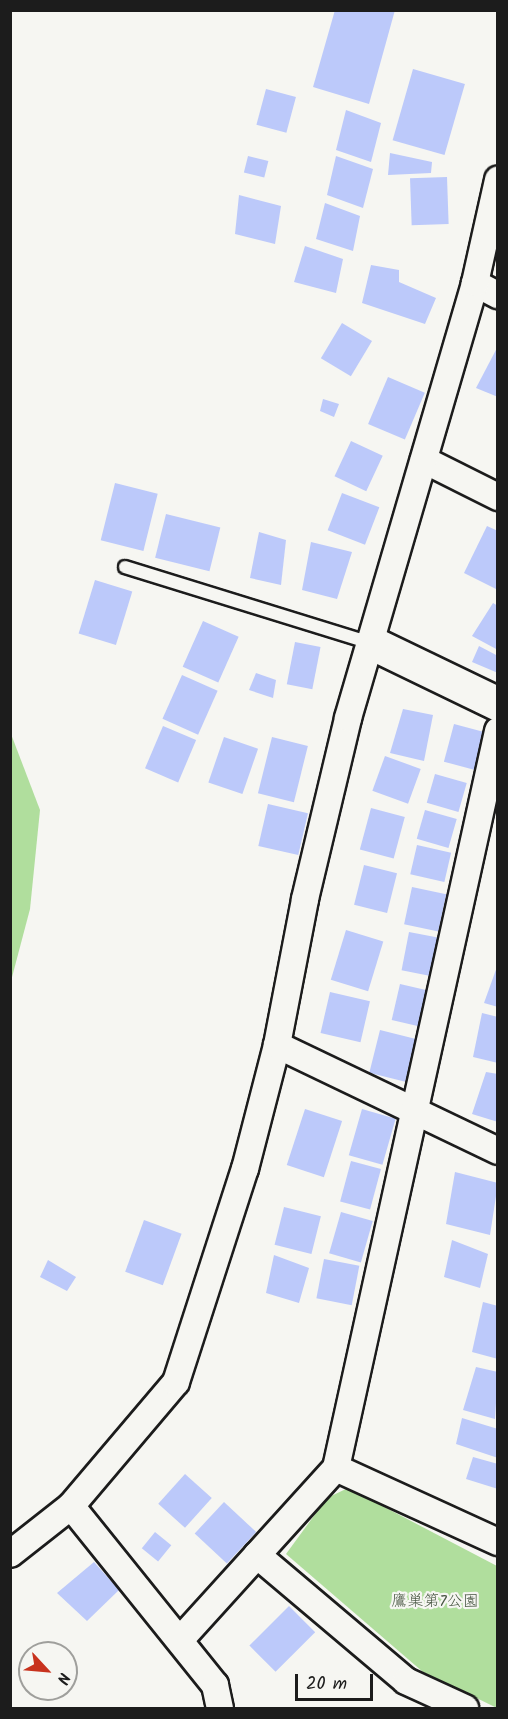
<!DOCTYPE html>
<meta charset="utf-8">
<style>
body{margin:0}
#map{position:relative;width:508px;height:1719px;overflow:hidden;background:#f6f6f2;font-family:Kalam,"Klee One",sans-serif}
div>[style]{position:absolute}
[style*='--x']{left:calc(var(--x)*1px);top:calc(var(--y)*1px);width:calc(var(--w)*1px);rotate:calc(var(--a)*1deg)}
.green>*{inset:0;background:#b0de9d}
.building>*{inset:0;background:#bcc9fa;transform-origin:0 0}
.roads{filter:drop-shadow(2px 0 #1c1c1c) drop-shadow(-2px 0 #1c1c1c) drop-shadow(0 2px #1c1c1c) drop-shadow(0 -2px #1c1c1c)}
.lane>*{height:12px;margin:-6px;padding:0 6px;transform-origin:6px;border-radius:6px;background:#f6f6f2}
.street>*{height:26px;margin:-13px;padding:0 13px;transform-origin:13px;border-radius:13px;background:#f6f6f2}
.secondary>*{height:33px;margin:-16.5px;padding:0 16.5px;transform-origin:16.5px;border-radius:16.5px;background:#f6f6f2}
span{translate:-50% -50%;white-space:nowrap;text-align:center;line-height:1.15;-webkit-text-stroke:4.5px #f6f6f2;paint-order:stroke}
.park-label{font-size:16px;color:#485643}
.frame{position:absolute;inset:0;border:12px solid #1c1c1c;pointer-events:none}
.north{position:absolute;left:18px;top:1641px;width:60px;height:60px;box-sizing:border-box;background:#f6f6f2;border:2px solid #9f9f9c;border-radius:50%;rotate:116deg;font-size:16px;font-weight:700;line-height:24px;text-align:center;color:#1c1c1c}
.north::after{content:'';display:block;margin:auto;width:21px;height:27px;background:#c8321e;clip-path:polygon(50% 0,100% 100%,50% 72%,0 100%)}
.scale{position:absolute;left:295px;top:1674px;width:78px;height:27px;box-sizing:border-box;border:3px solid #1c1c1c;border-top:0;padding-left:8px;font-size:18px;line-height:21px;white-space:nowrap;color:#1c1c1c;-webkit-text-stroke:4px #f6f6f2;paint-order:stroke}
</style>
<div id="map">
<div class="green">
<div style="clip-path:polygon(11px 734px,40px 810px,30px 909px,11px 981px)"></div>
<div style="clip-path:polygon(348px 1488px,497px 1566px,497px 1708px,423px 1672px,286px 1554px,327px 1498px)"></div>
</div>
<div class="building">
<div style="clip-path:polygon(335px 10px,395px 10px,369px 104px,313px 87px)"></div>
<div style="left:413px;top:69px;width:54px;height:74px;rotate:16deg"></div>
<div style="left:266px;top:89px;width:31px;height:37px;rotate:15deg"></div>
<div style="clip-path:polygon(346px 110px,381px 123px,371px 162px,336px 150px)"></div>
<div style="clip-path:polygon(390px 153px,432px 162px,431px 173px,388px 175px)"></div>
<div style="left:248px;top:156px;width:21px;height:17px;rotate:14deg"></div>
<div style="clip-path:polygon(336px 156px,373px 169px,363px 208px,327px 195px)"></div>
<div style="left:447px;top:177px;width:47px;height:37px;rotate:88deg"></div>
<div style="clip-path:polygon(239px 195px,281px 206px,275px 244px,235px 234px)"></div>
<div style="clip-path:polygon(325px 203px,360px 216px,353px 251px,316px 239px)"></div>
<div style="clip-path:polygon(305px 246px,343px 259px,336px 293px,294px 282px)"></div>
<div style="clip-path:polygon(371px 265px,399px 270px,399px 282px,436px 298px,425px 324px,362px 303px)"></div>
<div style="left:342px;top:323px;width:35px;height:41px;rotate:31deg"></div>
<div style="clip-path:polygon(498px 346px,498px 397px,476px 388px)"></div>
<div style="left:388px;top:377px;width:40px;height:51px;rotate:23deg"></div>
<div style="clip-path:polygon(323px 399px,339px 404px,334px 417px,320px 411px)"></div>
<div style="left:351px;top:441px;width:35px;height:39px;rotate:25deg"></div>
<div style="left:115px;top:483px;width:44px;height:59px;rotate:14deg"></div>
<div style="left:342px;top:493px;width:40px;height:40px;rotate:21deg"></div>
<div style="left:166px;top:514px;width:56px;height:45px;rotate:14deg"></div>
<div style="clip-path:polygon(487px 526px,498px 531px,498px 590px,464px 573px)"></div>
<div style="clip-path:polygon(259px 532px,286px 540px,281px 585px,250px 578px)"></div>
<div style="clip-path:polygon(311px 542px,352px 552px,337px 599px,302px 590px)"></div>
<div style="left:95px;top:580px;width:39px;height:56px;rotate:17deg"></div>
<div style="clip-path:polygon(493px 603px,498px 606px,498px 650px,472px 636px)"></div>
<div style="left:203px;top:621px;width:39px;height:50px;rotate:24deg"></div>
<div style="left:295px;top:642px;width:26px;height:43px;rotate:11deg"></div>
<div style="clip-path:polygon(479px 646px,498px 656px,498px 673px,472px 662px)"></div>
<div style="clip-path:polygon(256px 673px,276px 680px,273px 698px,249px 690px)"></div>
<div style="left:182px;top:675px;width:39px;height:48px;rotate:24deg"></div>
<div style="clip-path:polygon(403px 709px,433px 715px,424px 761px,390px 753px)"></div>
<div style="left:454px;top:724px;width:35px;height:39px;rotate:15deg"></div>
<div style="left:163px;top:726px;width:36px;height:46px;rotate:23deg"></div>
<div style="left:224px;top:737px;width:36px;height:48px;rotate:19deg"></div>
<div style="left:272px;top:737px;width:37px;height:58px;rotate:14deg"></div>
<div style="left:385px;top:756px;width:38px;height:37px;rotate:20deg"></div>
<div style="left:435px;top:774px;width:33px;height:30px;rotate:16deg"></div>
<div style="left:268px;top:804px;width:41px;height:43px;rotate:13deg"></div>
<div style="left:371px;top:808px;width:35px;height:43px;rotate:15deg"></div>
<div style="left:425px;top:810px;width:33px;height:30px;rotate:16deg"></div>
<div style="left:417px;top:845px;width:35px;height:30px;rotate:13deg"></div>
<div style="left:364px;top:865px;width:34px;height:41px;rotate:14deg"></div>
<div style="left:412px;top:887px;width:35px;height:38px;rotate:12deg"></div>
<div style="left:346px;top:930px;width:39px;height:52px;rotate:17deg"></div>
<div style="left:409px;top:932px;width:32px;height:39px;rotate:11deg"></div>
<div style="clip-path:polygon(498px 964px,498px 1007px,484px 1003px)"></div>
<div style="left:400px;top:984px;width:31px;height:37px;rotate:13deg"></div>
<div style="left:330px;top:992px;width:41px;height:42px;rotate:13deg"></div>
<div style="clip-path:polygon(482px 1013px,498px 1017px,498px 1063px,473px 1057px)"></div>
<div style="left:380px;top:1030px;width:37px;height:44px;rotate:14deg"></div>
<div style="clip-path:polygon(486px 1072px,498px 1074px,498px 1122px,472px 1114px)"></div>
<div style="left:305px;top:1109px;width:39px;height:59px;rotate:18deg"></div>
<div style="left:362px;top:1109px;width:35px;height:48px;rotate:16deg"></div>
<div style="left:351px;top:1161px;width:31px;height:42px;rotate:15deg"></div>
<div style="clip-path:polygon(455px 1172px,498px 1183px,490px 1235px,446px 1224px)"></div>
<div style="left:284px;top:1207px;width:38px;height:39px;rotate:14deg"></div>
<div style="left:341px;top:1212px;width:33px;height:43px;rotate:16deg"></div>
<div style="left:144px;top:1220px;width:40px;height:55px;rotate:20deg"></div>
<div style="clip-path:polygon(452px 1240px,488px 1254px,480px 1288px,444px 1277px)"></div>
<div style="clip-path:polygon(274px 1255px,309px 1268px,299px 1303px,266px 1293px)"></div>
<div style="left:324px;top:1259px;width:36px;height:40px;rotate:11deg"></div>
<div style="clip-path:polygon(48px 1260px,76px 1277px,67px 1291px,40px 1277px)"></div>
<div style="clip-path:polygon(483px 1302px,498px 1306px,498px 1359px,472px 1352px)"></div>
<div style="clip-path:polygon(476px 1367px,498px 1372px,495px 1419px,463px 1410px)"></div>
<div style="clip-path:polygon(462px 1418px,498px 1429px,498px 1458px,456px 1444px)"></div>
<div style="clip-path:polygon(473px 1457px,498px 1464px,498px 1489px,466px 1479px)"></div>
<div style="left:185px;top:1474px;width:36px;height:40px;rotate:42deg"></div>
<div style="left:224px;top:1502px;width:44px;height:43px;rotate:43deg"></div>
<div style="left:155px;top:1532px;width:21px;height:21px;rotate:39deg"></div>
<div style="clip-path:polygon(94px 1562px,119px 1590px,87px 1621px,57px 1593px)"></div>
<div style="left:289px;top:1606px;width:37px;height:56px;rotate:45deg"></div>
</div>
<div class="roads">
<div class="lane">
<div style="--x:125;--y:567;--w:257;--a:17.2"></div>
</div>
<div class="street">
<div style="--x:475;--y:283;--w:26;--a:28"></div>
<div style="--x:424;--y:460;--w:83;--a:26.6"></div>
<div style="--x:277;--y:1045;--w:245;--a:25.6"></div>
<div style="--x:336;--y:1468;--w:178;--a:24.6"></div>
<div style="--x:71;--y:1506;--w:230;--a:51.2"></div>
<div style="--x:215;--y:1685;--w:24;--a:78"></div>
<div style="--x:10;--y:1554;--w:78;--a:-38.2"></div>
<div style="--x:71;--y:1506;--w:162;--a:-49.7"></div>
<div style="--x:176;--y:1382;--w:224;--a:-72.1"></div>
<div style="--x:245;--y:1169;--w:128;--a:-75.5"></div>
<div style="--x:277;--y:1045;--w:149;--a:-79.1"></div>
<div style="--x:305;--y:899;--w:186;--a:-76.6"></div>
<div style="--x:348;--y:718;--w:453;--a:-73.7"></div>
<div style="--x:475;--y:283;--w:106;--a:-77.4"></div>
<div style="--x:257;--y:1555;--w:195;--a:40.2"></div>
<div style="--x:406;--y:1681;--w:65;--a:24.6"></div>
<div style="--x:180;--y:1640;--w:232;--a:-47.8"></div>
<div style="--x:336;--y:1468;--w:755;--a:-77.6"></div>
</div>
<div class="secondary">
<div style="--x:372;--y:643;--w:140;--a:25.8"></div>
</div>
</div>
<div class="park-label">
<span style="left:435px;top:1602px">鷹巣第7公園</span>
</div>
<div class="frame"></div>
<div class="north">N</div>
<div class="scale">20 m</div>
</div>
